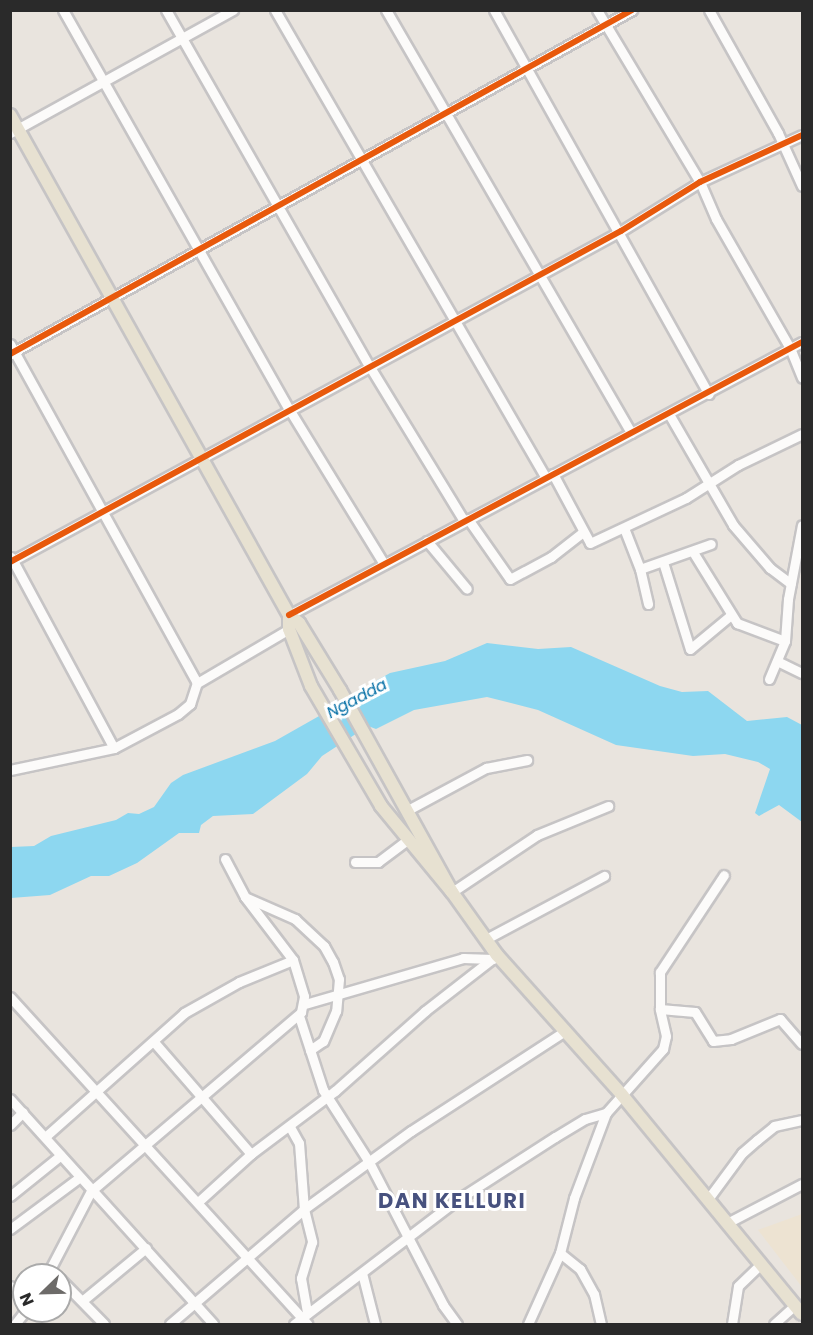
<!DOCTYPE html>
<style>
body{margin:0}
#map{position:relative;width:813px;height:1335px;overflow:hidden;background:#e9e4de;font-family:Poppins,sans-serif}
div>[style]{position:absolute}
[style*='--x']{left:calc(var(--x)*1px);top:calc(var(--y)*1px);width:calc(var(--w)*1px);rotate:calc(var(--a)*1deg)}
.education>*{inset:0;background:#ede3d2}
.water>*{inset:0;background:#8dd7f0}
.roads{filter:drop-shadow(2px 0 #c6c4c5) drop-shadow(-2px 0 #c6c4c5) drop-shadow(0 2px #c6c4c5) drop-shadow(0 -2px #c6c4c5)}
.minor>*{height:9px;margin:-4.5px;padding:0 4.5px;transform-origin:4.5px;border-radius:4.5px;background:#fcfbfa}
.major>*{height:12px;margin:-6px;padding:0 6px;transform-origin:6px;border-radius:6px;background:#e7e1d1}
.cycleway>*{height:6px;margin:-3px;padding:0 3px;transform-origin:3px;border-radius:3px;background:#e8590c}
span{translate:-50% -50%;white-space:nowrap;text-align:center;line-height:1.15;-webkit-text-stroke:6px #fff;paint-order:stroke}
.water-label{font-size:16px;color:#036ea5;font-style:italic}
.district-label{font-size:21px;color:#47517e;font-weight:700;letter-spacing:1.5px}
.frame{position:absolute;inset:0;border:12px solid #2a2a2a;pointer-events:none}
.north{position:absolute;left:12px;top:1263px;width:60px;height:60px;box-sizing:border-box;background:#fff;border:2px solid #aaa;border-radius:50%;rotate:247deg;font-size:16px;font-weight:700;line-height:24px;text-align:center;color:#2a2a2a}
.north::after{content:'';display:block;margin:auto;width:21px;height:27px;background:#6d6b69;clip-path:polygon(50% 0,100% 100%,50% 72%,0 100%)}
</style>
<div id="map">
<div class="education">
<div style="clip-path:polygon(802px 1214px,802px 1287px,758px 1230px)"></div>
</div>
<div class="water">
<div style="clip-path:polygon(487px 643px,538px 649px,571px 647px,660px 686px,682px 692px,708px 691px,747px 721px,787px 717px,802px 725px,802px 822px,779px 805px,759px 816px,755px 813px,770px 769px,758px 762px,725px 754px,693px 756px,616px 745px,538px 710px,487px 697px,414px 710px,376px 729px,368px 726px,322px 756px,307px 774px,253px 814px,213px 816px,201px 825px,199px 833px,179px 833px,137px 863px,109px 876px,91px 876px,50px 895px,11px 898px,11px 847px,34px 846px,51px 836px,116px 820px,128px 813px,139px 814px,154px 807px,171px 783px,183px 775px,275px 741px,335px 707px,357px 702px,372px 683px,390px 673px,445px 661px)"></div>
</div>
<div class="roads">
<div class="minor">
<div style="--x:63;--y:10;--w:459;--a:60.5"></div>
<div style="--x:289;--y:409;--w:182;--a:58.5"></div>
<div style="--x:166;--y:10;--w:411;--a:60.3"></div>
<div style="--x:370;--y:367;--w:180;--a:58.6"></div>
<div style="--x:275;--y:10;--w:541;--a:59.93"></div>
<div style="--x:386;--y:10;--w:489;--a:59.9"></div>
<div style="--x:494;--y:10;--w:440;--a:60.8"></div>
<div style="--x:597;--y:10;--w:200;--a:59.1"></div>
<div style="--x:700;--y:182;--w:40;--a:66.6"></div>
<div style="--x:716;--y:219;--w:149;--a:60.2"></div>
<div style="--x:790;--y:348;--w:32;--a:68"></div>
<div style="--x:709;--y:10;--w:141;--a:60.7"></div>
<div style="--x:778;--y:133;--w:58;--a:65.6"></div>
<div style="--x:10;--y:133;--w:255;--a:-28.9"></div>
<div style="--x:10;--y:344;--w:387;--a:61.1"></div>
<div style="--x:10;--y:354;--w:711;--a:-28.94"></div>
<div style="--x:669;--y:414;--w:128;--a:60"></div>
<div style="--x:733;--y:525;--w:57;--a:49.3"></div>
<div style="--x:770;--y:568;--w:26;--a:37"></div>
<div style="--x:553;--y:474;--w:78;--a:61.8"></div>
<div style="--x:590;--y:543;--w:106;--a:-25.1"></div>
<div style="--x:686;--y:498;--w:62;--a:-32.4"></div>
<div style="--x:738;--y:465;--w:71;--a:-25.8"></div>
<div style="--x:468;--y:519;--w:73;--a:55"></div>
<div style="--x:510;--y:579;--w:47;--a:-28.2"></div>
<div style="--x:551;--y:557;--w:39;--a:-38"></div>
<div style="--x:624;--y:528;--w:44;--a:68.7"></div>
<div style="--x:640;--y:569;--w:36;--a:77"></div>
<div style="--x:427;--y:541;--w:62;--a:50.2"></div>
<div style="--x:693;--y:552;--w:84;--a:58.2"></div>
<div style="--x:737;--y:623;--w:51;--a:20.6"></div>
<div style="--x:11;--y:557;--w:217;--a:61.7"></div>
<div style="--x:10;--y:562;--w:695;--a:-28.45"></div>
<div style="--x:621;--y:231;--w:93;--a:-31.8"></div>
<div style="--x:700;--y:182;--w:112;--a:-24.7"></div>
<div style="--x:663;--y:562;--w:91;--a:72.8"></div>
<div style="--x:690;--y:649;--w:53;--a:-39.7"></div>
<div style="--x:640;--y:569;--w:75;--a:-19.4"></div>
<div style="--x:289;--y:615;--w:581;--a:-28.02"></div>
<div style="--x:777;--y:661;--w:28;--a:26"></div>
<div style="--x:769;--y:679;--w:41;--a:-67.2"></div>
<div style="--x:785;--y:641;--w:42;--a:-85.9"></div>
<div style="--x:788;--y:599;--w:75;--a:-79.3"></div>
<div style="--x:10;--y:770;--w:106;--a:-11.9"></div>
<div style="--x:114;--y:748;--w:72;--a:-28"></div>
<div style="--x:178;--y:714;--w:16;--a:-40"></div>
<div style="--x:190;--y:704;--w:22;--a:-72"></div>
<div style="--x:197;--y:683;--w:107;--a:-30.4"></div>
<div style="--x:406;--y:811;--w:91;--a:-28.3"></div>
<div style="--x:486;--y:768;--w:42;--a:-11"></div>
<div style="--x:225;--y:859;--w:43;--a:62.2"></div>
<div style="--x:245;--y:897;--w:55;--a:23.7"></div>
<div style="--x:295;--y:919;--w:40;--a:43"></div>
<div style="--x:324;--y:946;--w:18;--a:61"></div>
<div style="--x:333;--y:962;--w:18;--a:71"></div>
<div style="--x:339;--y:979;--w:32;--a:95"></div>
<div style="--x:336;--y:1011;--w:33;--a:113"></div>
<div style="--x:323;--y:1041;--w:16;--a:145"></div>
<div style="--x:355;--y:862;--w:23;--a:0"></div>
<div style="--x:378;--y:862;--w:36;--a:-37"></div>
<div style="--x:452;--y:892;--w:102;--a:-33.8"></div>
<div style="--x:537;--y:835;--w:77;--a:-22.2"></div>
<div style="--x:486;--y:939;--w:134;--a:-28.1"></div>
<div style="--x:10;--y:997;--w:442;--a:47.7"></div>
<div style="--x:305;--y:1004;--w:165;--a:-16.2"></div>
<div style="--x:463;--y:958;--w:30;--a:2"></div>
<div style="--x:660;--y:1009;--w:35;--a:5"></div>
<div style="--x:695;--y:1012;--w:34;--a:58"></div>
<div style="--x:713;--y:1041;--w:18;--a:-6"></div>
<div style="--x:731;--y:1039;--w:53;--a:-22.2"></div>
<div style="--x:780;--y:1019;--w:33;--a:49"></div>
<div style="--x:299;--y:1016;--w:78;--a:72"></div>
<div style="--x:323;--y:1090;--w:85;--a:57.4"></div>
<div style="--x:369;--y:1162;--w:161;--a:62.6"></div>
<div style="--x:443;--y:1305;--w:24;--a:54"></div>
<div style="--x:154;--y:1042;--w:148;--a:49.1"></div>
<div style="--x:10;--y:1099;--w:303;--a:47.9"></div>
<div style="--x:10;--y:1125;--w:18;--a:-45"></div>
<div style="--x:290;--y:1127;--w:18;--a:61"></div>
<div style="--x:299;--y:1143;--w:66;--a:85.7"></div>
<div style="--x:304;--y:1209;--w:34;--a:76"></div>
<div style="--x:312;--y:1242;--w:38;--a:107"></div>
<div style="--x:301;--y:1278;--w:36;--a:80"></div>
<div style="--x:45;--y:1137;--w:186;--a:-41.7"></div>
<div style="--x:184;--y:1013;--w:63;--a:-29.4"></div>
<div style="--x:239;--y:982;--w:58;--a:-22.2"></div>
<div style="--x:10;--y:1196;--w:65;--a:-38.8"></div>
<div style="--x:708;--y:1199;--w:57;--a:-53.5"></div>
<div style="--x:742;--y:1153;--w:20;--a:-41"></div>
<div style="--x:757;--y:1140;--w:22;--a:-39"></div>
<div style="--x:774;--y:1126;--w:29;--a:-12"></div>
<div style="--x:198;--y:1202;--w:72;--a:-42.2"></div>
<div style="--x:251;--y:1154;--w:105;--a:-36.9"></div>
<div style="--x:335;--y:1091;--w:120;--a:-41.6"></div>
<div style="--x:425;--y:1011;--w:91;--a:-37.9"></div>
<div style="--x:727;--y:1223;--w:85;--a:-27.5"></div>
<div style="--x:10;--y:1229;--w:87;--a:-36.6"></div>
<div style="--x:560;--y:1253;--w:26;--a:39"></div>
<div style="--x:580;--y:1269;--w:29;--a:61"></div>
<div style="--x:594;--y:1294;--w:31;--a:77"></div>
<div style="--x:362;--y:1273;--w:53;--a:75.7"></div>
<div style="--x:47;--y:1275;--w:95;--a:-62.4"></div>
<div style="--x:91;--y:1191;--w:276;--a:-40.4"></div>
<div style="--x:301;--y:1012;--w:16;--a:-79"></div>
<div style="--x:304;--y:996;--w:38;--a:-107"></div>
<div style="--x:293;--y:960;--w:79;--a:-127.3"></div>
<div style="--x:60;--y:1279;--w:63;--a:45.6"></div>
<div style="--x:10;--y:1286;--w:18;--a:41"></div>
<div style="--x:82;--y:1301;--w:83;--a:-39.6"></div>
<div style="--x:15;--y:1324;--w:16;--a:-52"></div>
<div style="--x:170;--y:1324;--w:177;--a:-40.6"></div>
<div style="--x:304;--y:1209;--w:132;--a:-36.1"></div>
<div style="--x:411;--y:1131;--w:184;--a:-33"></div>
<div style="--x:294;--y:1324;--w:201;--a:-37.3"></div>
<div style="--x:454;--y:1202;--w:120;--a:-32.8"></div>
<div style="--x:555;--y:1137;--w:35;--a:-31"></div>
<div style="--x:585;--y:1119;--w:22;--a:-16"></div>
<div style="--x:528;--y:1324;--w:78;--a:-65.7"></div>
<div style="--x:560;--y:1253;--w:57;--a:-75.7"></div>
<div style="--x:574;--y:1198;--w:91;--a:-69.4"></div>
<div style="--x:606;--y:1113;--w:86;--a:-48.3"></div>
<div style="--x:663;--y:1049;--w:13;--a:-77"></div>
<div style="--x:666;--y:1036;--w:28;--a:-103"></div>
<div style="--x:660;--y:1009;--w:37;--a:-90"></div>
<div style="--x:660;--y:972;--w:116;--a:-56.6"></div>
<div style="--x:732;--y:1324;--w:38;--a:-81"></div>
<div style="--x:738;--y:1286;--w:32;--a:-44"></div>
<div style="--x:774;--y:1324;--w:28;--a:-42"></div>
</div>
<div class="major">
<div style="--x:10;--y:115;--w:573;--a:60.84"></div>
<div style="--x:289;--y:615;--w:13;--a:39"></div>
<div style="--x:299;--y:623;--w:79;--a:58.5"></div>
<div style="--x:340;--y:690;--w:231;--a:61"></div>
<div style="--x:289;--y:615;--w:14;--a:90"></div>
<div style="--x:289;--y:629;--w:61;--a:68.9"></div>
<div style="--x:311;--y:686;--w:139;--a:59.7"></div>
<div style="--x:381;--y:806;--w:112;--a:50.5"></div>
<div style="--x:452;--y:892;--w:77;--a:54.5"></div>
<div style="--x:497;--y:955;--w:188;--a:48.2"></div>
<div style="--x:622;--y:1095;--w:283;--a:50.6"></div>
</div>
</div>
<div class="cycleway">
<div style="--x:10;--y:354;--w:711;--a:-28.94"></div>
<div style="--x:10;--y:562;--w:695;--a:-28.45"></div>
<div style="--x:621;--y:231;--w:93;--a:-31.8"></div>
<div style="--x:700;--y:182;--w:112;--a:-24.7"></div>
<div style="--x:289;--y:615;--w:581;--a:-28.02"></div>
</div>
<div class="water-label">
<span style="left:357px;top:699px;rotate:-28deg">Ngadda</span>
</div>
<div class="district-label">
<span style="left:452px;top:1201px">DAN KELLURI</span>
</div>
<div class="frame"></div>
<div class="north">N</div>
</div>
